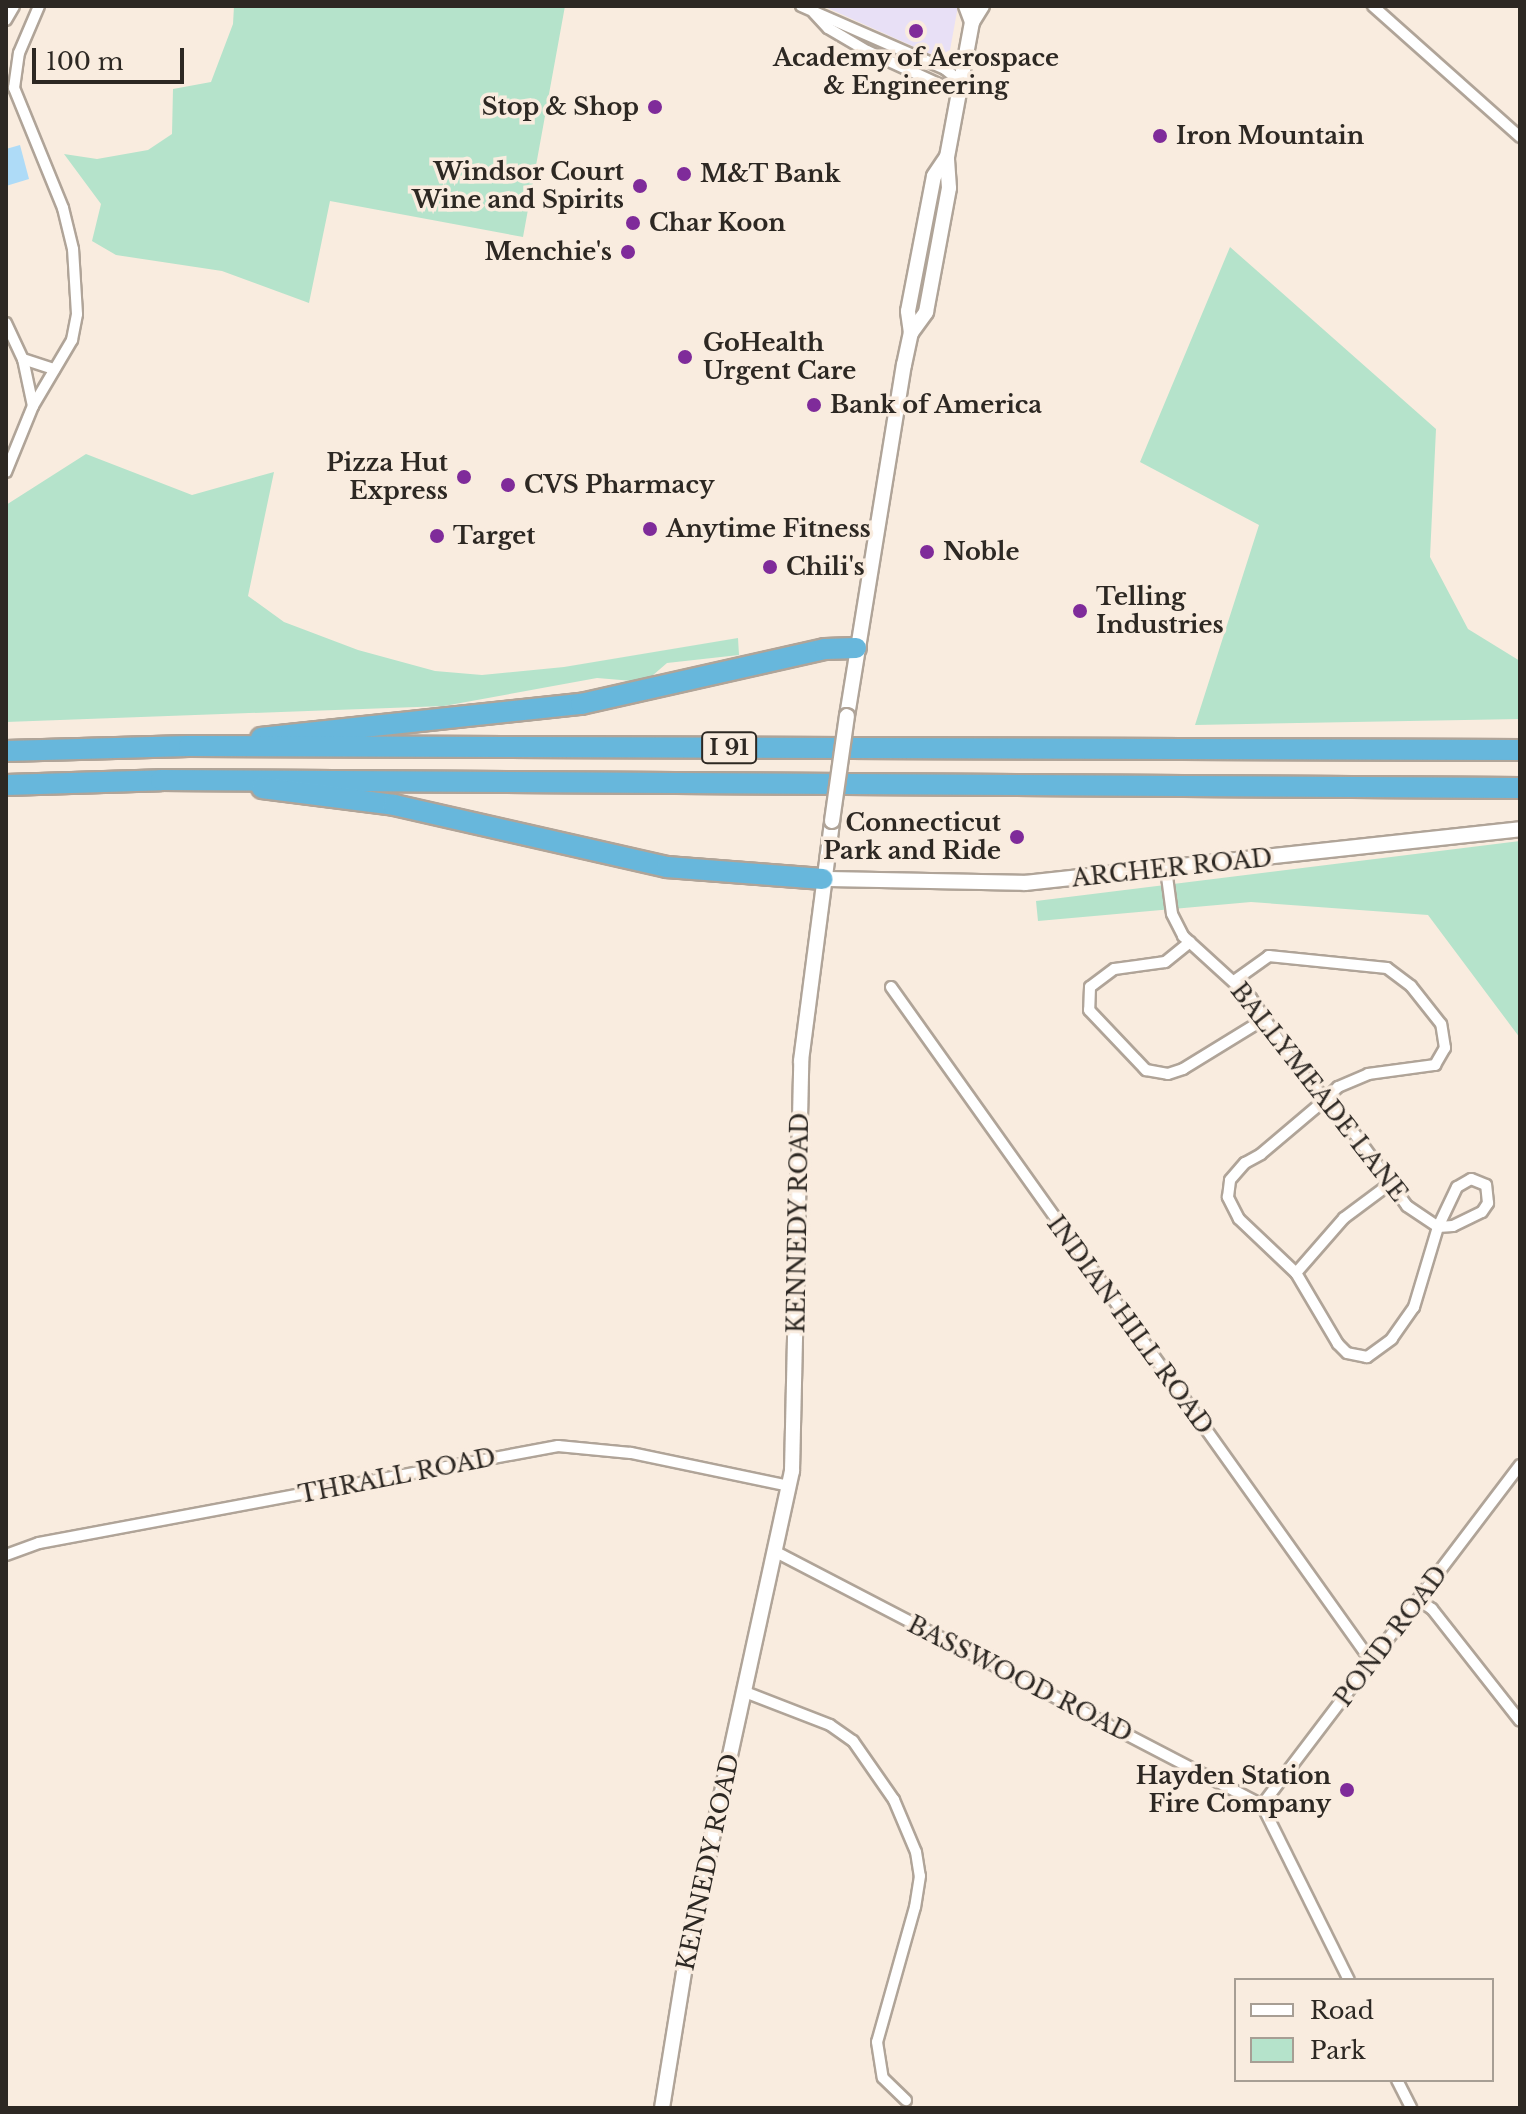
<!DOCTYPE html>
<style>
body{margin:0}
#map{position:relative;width:1526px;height:2114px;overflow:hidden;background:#f9ecdf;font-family:"Libre Baskerville",serif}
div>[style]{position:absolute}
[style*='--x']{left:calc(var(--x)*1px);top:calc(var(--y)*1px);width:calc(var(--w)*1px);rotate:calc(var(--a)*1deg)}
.education>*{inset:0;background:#e8e0f6}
.green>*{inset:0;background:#b5e3cb}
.water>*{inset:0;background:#aedbf7}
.roads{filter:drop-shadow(2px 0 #b0a498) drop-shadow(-2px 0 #b0a498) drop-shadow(0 2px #b0a498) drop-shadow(0 -2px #b0a498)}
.minor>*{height:10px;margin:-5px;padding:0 5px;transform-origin:5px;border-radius:5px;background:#fff}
.tertiary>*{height:14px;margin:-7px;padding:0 7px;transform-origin:7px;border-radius:7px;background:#fff}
.motorway>*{height:20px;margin:-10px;padding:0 10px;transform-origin:10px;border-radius:10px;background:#67b7dc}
.bridges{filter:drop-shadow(2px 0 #b0a498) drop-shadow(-2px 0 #b0a498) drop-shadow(0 2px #b0a498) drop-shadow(0 -2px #b0a498)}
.tertiary-bridge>*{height:14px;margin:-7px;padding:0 7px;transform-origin:7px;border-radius:7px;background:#fff}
.dots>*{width:22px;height:22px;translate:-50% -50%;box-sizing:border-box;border:4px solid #f9ecdf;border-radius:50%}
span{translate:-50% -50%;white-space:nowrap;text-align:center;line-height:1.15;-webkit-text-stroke:7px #f9ecdf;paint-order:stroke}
.shield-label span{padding:2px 6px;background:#f9ecdf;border:2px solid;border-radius:6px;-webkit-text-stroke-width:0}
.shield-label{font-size:22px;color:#2d2823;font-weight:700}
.poi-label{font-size:24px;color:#2d2823;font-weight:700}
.right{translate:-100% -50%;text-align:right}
.left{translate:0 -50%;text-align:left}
.street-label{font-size:24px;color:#2d2823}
.frame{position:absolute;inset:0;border:8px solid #2d2823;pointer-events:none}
.legend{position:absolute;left:1234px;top:1978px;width:260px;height:104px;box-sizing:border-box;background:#f9ecdf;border:2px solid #a79e94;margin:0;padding:10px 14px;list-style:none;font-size:24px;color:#2d2823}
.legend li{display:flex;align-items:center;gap:16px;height:40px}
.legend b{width:40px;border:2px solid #a79e94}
.scale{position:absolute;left:32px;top:48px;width:152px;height:36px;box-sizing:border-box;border:4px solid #2d2823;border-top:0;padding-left:10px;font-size:24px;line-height:28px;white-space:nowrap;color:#2d2823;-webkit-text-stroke:6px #f9ecdf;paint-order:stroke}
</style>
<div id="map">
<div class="education">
<div style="clip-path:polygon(823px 6px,958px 6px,950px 50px,937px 57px)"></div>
</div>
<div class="green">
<div style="clip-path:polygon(234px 6px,565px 6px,523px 237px,330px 201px,309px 303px,222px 271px,116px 255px,92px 241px,101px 204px,64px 154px,97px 159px,148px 150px,172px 134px,173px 89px,211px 82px,233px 24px)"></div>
<div style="clip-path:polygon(1230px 247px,1436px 429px,1430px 557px,1468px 629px,1520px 661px,1520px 719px,1195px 725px,1259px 525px,1140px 462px)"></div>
<div style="clip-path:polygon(86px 454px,192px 495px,274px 472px,248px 596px,284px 622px,358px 650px,435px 671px,482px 675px,564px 667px,738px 638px,739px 655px,667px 663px,645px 682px,597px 678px,444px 706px,6px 722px,6px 505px)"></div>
<div style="clip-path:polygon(1520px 841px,1520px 1038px,1428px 915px,1251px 902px,1038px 921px,1036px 901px)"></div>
</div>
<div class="water">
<div style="clip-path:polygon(20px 145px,29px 179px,6px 186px,6px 149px)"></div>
</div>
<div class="roads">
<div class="minor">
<div style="--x:801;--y:6;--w:157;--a:23.6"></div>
<div style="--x:945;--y:69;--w:21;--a:39"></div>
<div style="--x:961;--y:82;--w:20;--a:171"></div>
<div style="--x:941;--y:85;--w:81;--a:-155.3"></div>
<div style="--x:867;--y:51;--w:45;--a:-149.5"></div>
<div style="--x:828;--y:28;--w:21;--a:-133"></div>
<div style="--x:1373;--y:6;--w:197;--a:41.7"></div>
<div style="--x:6;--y:20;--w:16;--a:-60"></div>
<div style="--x:6;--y:323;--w:40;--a:65"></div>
<div style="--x:23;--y:359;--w:48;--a:78"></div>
<div style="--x:23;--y:359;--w:33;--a:18"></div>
<div style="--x:6;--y:472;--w:71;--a:-67.8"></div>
<div style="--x:33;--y:406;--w:77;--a:-59.4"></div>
<div style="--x:72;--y:340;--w:26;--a:-79"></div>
<div style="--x:77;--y:314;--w:65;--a:-93.5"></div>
<div style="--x:73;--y:249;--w:42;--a:-103.7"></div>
<div style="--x:63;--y:208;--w:130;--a:-112.2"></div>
<div style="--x:14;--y:88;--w:35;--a:-82"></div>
<div style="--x:19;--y:53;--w:51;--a:-66.9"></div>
<div style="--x:1166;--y:869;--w:45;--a:82.4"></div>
<div style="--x:1172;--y:914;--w:25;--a:63"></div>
<div style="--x:1183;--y:936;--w:92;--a:42.4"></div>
<div style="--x:1251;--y:998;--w:69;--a:56.8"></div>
<div style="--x:1289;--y:1056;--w:31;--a:53"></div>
<div style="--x:1308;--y:1081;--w:25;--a:45"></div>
<div style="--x:1326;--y:1099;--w:30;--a:49"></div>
<div style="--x:1346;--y:1122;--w:104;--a:54"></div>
<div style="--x:1407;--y:1206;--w:37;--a:34"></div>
<div style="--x:1438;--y:1227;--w:15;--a:-4"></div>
<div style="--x:1453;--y:1226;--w:32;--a:-26"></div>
<div style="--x:1482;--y:1212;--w:11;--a:-56"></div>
<div style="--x:1488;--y:1203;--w:18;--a:-96"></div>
<div style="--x:1486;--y:1185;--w:16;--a:-158"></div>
<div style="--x:1471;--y:1179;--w:16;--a:150"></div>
<div style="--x:1457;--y:1187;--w:44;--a:115.4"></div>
<div style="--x:1438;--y:1227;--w:84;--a:106.7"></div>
<div style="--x:1414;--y:1307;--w:39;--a:125"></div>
<div style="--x:1392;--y:1339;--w:31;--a:144"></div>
<div style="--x:1367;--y:1357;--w:20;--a:-169"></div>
<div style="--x:1347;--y:1353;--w:13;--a:-135"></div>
<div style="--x:1338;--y:1344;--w:82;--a:-120.6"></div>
<div style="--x:1296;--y:1273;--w:79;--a:-136.5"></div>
<div style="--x:1239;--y:1219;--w:25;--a:-117"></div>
<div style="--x:1228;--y:1197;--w:17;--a:-83"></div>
<div style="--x:1230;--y:1180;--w:23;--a:-49"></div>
<div style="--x:1245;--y:1163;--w:18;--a:-29"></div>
<div style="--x:1261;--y:1154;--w:85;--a:-40.2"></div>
<div style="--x:1326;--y:1099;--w:17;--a:-45"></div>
<div style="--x:1338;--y:1087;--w:33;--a:-23"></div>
<div style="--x:1368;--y:1074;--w:68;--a:-7.7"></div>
<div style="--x:1435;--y:1065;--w:20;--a:-60"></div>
<div style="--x:1445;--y:1048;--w:24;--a:-99"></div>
<div style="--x:1441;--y:1024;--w:48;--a:-128.3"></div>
<div style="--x:1411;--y:986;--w:30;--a:-143"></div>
<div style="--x:1387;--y:968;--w:119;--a:-174.2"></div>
<div style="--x:1269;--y:956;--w:43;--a:144.5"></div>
<div style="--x:1190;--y:942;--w:32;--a:141"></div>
<div style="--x:1165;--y:962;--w:51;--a:172.2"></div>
<div style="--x:1114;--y:969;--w:30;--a:143"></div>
<div style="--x:1090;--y:987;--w:23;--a:92"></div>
<div style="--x:1089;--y:1010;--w:83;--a:46.5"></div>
<div style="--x:1146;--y:1070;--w:22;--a:10"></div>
<div style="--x:1168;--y:1074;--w:16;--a:-18"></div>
<div style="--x:1183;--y:1069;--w:97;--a:-31.6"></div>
<div style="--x:891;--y:987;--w:827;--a:54.54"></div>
<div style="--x:1296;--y:1273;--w:73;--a:-48.9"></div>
<div style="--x:1344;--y:1218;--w:59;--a:-36.7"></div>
<div style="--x:776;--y:1552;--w:548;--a:27.5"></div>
<div style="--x:1262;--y:1805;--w:195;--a:63.6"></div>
<div style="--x:6;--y:1555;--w:35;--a:-20"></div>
<div style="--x:39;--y:1543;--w:528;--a:-10.59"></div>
<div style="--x:558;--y:1446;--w:73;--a:5.5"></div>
<div style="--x:631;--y:1453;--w:161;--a:11.8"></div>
<div style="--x:1419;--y:1600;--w:16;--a:35"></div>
<div style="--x:1432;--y:1609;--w:142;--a:51.8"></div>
<div style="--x:745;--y:1692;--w:91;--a:21.2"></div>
<div style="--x:830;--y:1725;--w:28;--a:35"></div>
<div style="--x:853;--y:1741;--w:72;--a:55.2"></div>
<div style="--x:894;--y:1800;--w:56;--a:67.1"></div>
<div style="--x:916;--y:1852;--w:24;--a:81"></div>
<div style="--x:920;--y:1876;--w:31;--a:99"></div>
<div style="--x:915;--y:1907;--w:140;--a:105.7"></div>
<div style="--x:877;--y:2042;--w:36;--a:81"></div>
<div style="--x:883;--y:2078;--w:32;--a:44"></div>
<div style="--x:1262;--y:1805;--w:427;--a:-52.8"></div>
<div style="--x:1397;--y:2080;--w:31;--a:63"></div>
</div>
<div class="tertiary">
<div style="--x:966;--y:6;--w:17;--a:69"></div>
<div style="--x:911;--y:333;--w:22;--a:-98"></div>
<div style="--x:908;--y:311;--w:137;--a:-79.1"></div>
<div style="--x:934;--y:176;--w:23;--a:-56"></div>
<div style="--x:947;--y:157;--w:137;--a:-79.5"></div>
<div style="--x:972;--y:22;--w:19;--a:-58"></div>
<div style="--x:847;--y:716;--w:356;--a:-80.8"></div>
<div style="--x:904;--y:365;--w:33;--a:-78"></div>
<div style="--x:911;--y:333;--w:26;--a:-54"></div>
<div style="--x:926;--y:312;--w:126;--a:-79.5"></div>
<div style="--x:949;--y:188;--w:31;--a:-94"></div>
<div style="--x:823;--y:879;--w:202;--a:1.1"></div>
<div style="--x:1025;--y:883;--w:498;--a:-6.2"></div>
<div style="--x:662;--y:2108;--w:162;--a:-80.8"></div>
<div style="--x:688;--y:1948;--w:488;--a:-77.7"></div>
<div style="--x:792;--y:1471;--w:410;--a:-88.7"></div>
<div style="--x:801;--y:1061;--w:242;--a:-82.6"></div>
</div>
<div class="motorway">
<div style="--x:261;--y:738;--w:322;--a:-6.1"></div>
<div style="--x:581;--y:704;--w:250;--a:-12.7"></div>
<div style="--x:825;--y:649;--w:31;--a:-2"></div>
<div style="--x:6;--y:751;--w:183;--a:-1.6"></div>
<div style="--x:189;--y:746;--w:1331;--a:0.17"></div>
<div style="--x:6;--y:785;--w:155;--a:-1.8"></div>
<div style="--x:161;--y:780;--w:1359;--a:0.34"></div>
<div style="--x:262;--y:788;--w:133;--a:7.3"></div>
<div style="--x:394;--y:805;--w:280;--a:12.8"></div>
<div style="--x:667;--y:867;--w:156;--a:4.4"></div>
</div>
</div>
<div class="bridges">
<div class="tertiary-bridge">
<div style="--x:832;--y:821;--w:106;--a:-81.9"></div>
</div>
</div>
<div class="dots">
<div style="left:916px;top:31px;background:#7f2b9a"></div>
<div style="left:655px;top:107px;background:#7f2b9a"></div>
<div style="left:1160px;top:136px;background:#7f2b9a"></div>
<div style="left:684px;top:174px;background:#7f2b9a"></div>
<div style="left:640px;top:186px;background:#7f2b9a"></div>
<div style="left:633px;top:223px;background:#7f2b9a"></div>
<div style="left:628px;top:252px;background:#7f2b9a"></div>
<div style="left:685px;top:357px;background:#7f2b9a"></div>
<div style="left:814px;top:405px;background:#7f2b9a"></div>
<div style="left:464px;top:477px;background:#7f2b9a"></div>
<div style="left:508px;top:485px;background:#7f2b9a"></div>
<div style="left:650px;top:529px;background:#7f2b9a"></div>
<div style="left:437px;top:536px;background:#7f2b9a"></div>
<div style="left:927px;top:552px;background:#7f2b9a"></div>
<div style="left:770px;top:567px;background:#7f2b9a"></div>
<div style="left:1080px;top:611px;background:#7f2b9a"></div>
<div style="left:1017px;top:837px;background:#7f2b9a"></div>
<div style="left:1347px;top:1790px;background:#7f2b9a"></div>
</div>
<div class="shield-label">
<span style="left:729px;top:748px">I 91</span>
</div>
<div class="poi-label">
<span style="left:916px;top:72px">Academy of Aerospace<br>&amp; Engineering</span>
<span class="right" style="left:639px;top:107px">Stop &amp; Shop</span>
<span class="left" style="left:1176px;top:136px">Iron Mountain</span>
<span class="right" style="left:624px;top:186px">Windsor Court<br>Wine and Spirits</span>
<span class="left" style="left:700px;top:174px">M&amp;T Bank</span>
<span class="left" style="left:649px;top:223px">Char Koon</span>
<span class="right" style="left:612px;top:252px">Menchie's</span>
<span class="left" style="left:703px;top:357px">GoHealth<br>Urgent Care</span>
<span class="left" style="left:830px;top:405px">Bank of America</span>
<span class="right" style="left:448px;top:477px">Pizza Hut<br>Express</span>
<span class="left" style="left:524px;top:485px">CVS Pharmacy</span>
<span class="left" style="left:666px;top:529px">Anytime Fitness</span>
<span class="left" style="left:453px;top:536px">Target</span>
<span class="left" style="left:943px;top:552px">Noble</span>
<span class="left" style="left:786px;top:567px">Chili's</span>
<span class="left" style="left:1096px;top:611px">Telling<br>Industries</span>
<span class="right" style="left:1001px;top:837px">Connecticut<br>Park and Ride</span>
<span class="right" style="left:1331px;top:1790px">Hayden Station<br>Fire Company</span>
</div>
<div class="street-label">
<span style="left:1172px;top:868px;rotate:-6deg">ARCHER ROAD</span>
<span style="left:1319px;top:1092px;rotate:52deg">BALLYMEADE LANE</span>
<span style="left:798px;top:1223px;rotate:-89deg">KENNEDY ROAD</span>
<span style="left:1130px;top:1325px;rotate:54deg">INDIAN HILL ROAD</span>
<span style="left:397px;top:1476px;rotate:-11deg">THRALL ROAD</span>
<span style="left:1391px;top:1636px;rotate:-53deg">POND ROAD</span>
<span style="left:1020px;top:1679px;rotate:27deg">BASSWOOD ROAD</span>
<span style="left:708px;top:1862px;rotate:-78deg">KENNEDY ROAD</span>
</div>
<div class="frame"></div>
<ul class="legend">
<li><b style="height:10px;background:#fff"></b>Road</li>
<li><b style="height:22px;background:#b5e3cb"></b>Park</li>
</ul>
<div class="scale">100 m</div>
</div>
